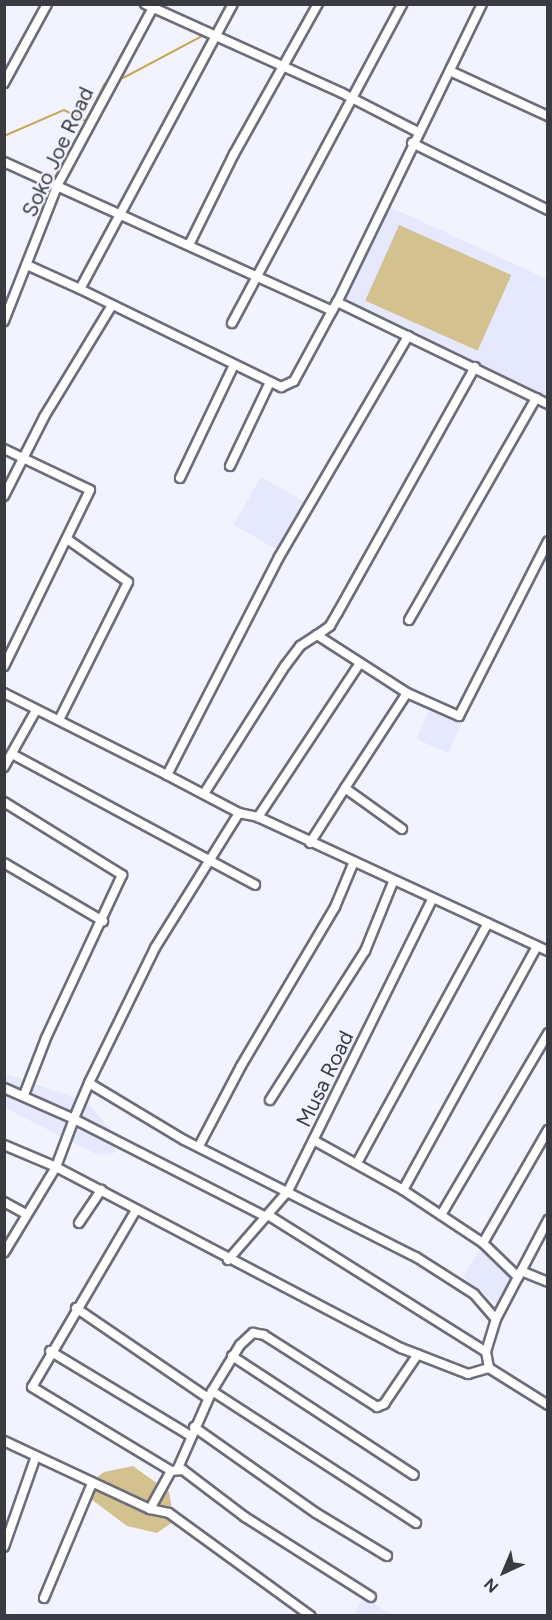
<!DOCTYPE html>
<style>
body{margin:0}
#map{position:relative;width:552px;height:1620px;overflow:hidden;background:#f2f3ff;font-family:Figtree,sans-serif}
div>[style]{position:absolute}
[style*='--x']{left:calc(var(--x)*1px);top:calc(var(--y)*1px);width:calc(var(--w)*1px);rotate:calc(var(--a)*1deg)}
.built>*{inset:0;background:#e6e8fe;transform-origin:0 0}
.green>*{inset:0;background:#d4c190;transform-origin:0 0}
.stream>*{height:2px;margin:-1px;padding:0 1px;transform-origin:1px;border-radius:1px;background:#c8a753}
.roads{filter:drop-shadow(2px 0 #6c6d7a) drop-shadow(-2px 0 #6c6d7a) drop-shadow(0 2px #6c6d7a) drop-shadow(0 -2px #6c6d7a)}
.minor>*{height:8px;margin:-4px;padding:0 4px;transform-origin:4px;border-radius:4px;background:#fff}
span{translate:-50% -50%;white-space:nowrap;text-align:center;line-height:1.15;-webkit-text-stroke:4.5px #f2f3ff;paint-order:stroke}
.street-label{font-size:21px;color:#3a3b41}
.frame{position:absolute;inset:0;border:6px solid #3a3b41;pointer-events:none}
.north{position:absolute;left:474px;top:1542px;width:60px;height:60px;-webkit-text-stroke:4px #f2f3ff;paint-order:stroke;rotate:224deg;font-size:16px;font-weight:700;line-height:24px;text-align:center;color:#3a3b41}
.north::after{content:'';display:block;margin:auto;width:21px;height:27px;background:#3a3b41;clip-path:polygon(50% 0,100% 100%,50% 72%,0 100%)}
</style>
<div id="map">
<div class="built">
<div style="clip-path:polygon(388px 206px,547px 279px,547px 396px,345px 299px)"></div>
<div style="left:261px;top:477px;width:50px;height:55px;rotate:30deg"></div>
<div style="left:431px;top:706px;width:35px;height:36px;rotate:24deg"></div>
<div style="clip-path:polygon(4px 1073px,87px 1102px,112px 1132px,115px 1153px,96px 1154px,5px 1108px)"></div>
<div style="clip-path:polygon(481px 1247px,517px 1275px,499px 1305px,463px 1277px)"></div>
<div style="clip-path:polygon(364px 1597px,391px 1615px,353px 1616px)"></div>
</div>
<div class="green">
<div style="left:399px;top:225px;width:123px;height:83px;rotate:24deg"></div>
<div style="clip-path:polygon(133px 1466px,169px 1492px,174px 1521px,157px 1533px,127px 1526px,91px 1499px,90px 1483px,104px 1472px)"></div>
</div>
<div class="stream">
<div style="--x:123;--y:78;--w:92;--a:-28"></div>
<div style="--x:4;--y:136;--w:65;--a:-23.4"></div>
<div style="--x:64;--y:110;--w:25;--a:27"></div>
<div style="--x:86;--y:121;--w:42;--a:-63.4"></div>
</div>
<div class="roads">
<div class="minor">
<div style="--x:145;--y:4;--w:216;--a:24.3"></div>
<div style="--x:342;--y:93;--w:85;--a:27.2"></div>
<div style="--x:482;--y:4;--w:331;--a:115.9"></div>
<div style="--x:337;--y:302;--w:234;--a:25.8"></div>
<div style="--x:450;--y:71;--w:108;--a:24.7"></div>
<div style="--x:4;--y:83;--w:90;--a:-61.4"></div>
<div style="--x:412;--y:143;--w:152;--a:26.2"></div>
<div style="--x:4;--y:162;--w:360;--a:24.4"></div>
<div style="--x:332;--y:311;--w:10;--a:-61"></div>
<div style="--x:189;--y:245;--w:102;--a:-63.7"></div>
<div style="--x:234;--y:154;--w:172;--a:-60.8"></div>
<div style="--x:27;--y:265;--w:58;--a:24.4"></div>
<div style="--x:80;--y:289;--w:323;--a:-61.8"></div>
<div style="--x:80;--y:289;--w:224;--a:26"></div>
<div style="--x:281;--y:387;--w:14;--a:-25"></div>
<div style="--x:294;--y:381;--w:80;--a:-61.5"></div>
<div style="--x:4;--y:321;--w:147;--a:-68.5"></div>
<div style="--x:58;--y:184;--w:204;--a:-61.7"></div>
<div style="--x:232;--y:323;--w:361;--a:-61.9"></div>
<div style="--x:475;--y:367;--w:281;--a:119.2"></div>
<div style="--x:338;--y:612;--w:16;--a:120"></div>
<div style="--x:330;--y:626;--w:16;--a:145"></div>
<div style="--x:317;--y:635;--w:107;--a:32.8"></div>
<div style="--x:407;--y:693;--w:57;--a:23.9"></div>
<div style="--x:459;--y:716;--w:196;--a:-63"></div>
<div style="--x:4;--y:449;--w:95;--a:25.5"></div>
<div style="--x:90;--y:490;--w:196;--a:116"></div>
<div style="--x:230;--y:466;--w:93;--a:-64.5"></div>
<div style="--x:180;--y:478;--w:125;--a:-64.5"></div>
<div style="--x:4;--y:496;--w:89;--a:-63.1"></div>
<div style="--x:44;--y:417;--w:131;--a:-58.7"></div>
<div style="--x:409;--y:620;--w:256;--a:-60.2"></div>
<div style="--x:360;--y:663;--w:185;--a:123.5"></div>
<div style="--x:258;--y:817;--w:319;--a:24.8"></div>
<div style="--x:4;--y:693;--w:182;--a:26.7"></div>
<div style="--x:167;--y:775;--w:245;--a:-62.8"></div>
<div style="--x:279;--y:557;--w:256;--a:-59.7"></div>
<div style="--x:59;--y:720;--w:154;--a:-63.4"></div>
<div style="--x:128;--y:582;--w:75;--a:-144.8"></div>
<div style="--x:12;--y:754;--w:276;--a:28.3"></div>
<div style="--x:4;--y:767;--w:63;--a:-60.6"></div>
<div style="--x:167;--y:775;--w:81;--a:27.8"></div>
<div style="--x:239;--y:813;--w:19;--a:12"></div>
<div style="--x:205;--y:792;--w:149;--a:-57.6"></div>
<div style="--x:285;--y:666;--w:25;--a:-53"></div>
<div style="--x:300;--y:646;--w:20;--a:-33"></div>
<div style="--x:4;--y:802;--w:139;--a:31.7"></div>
<div style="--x:122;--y:875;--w:180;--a:115"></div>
<div style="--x:46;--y:1038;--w:61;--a:111.1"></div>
<div style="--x:239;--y:813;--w:159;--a:121.9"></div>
<div style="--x:155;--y:948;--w:150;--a:116.1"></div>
<div style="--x:89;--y:1083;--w:111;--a:31"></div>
<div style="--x:184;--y:1140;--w:260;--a:26.8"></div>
<div style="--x:416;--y:1257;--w:69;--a:32.5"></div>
<div style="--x:474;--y:1294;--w:33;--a:49"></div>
<div style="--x:402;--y:829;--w:70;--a:-144.3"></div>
<div style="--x:345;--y:788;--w:113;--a:-56.9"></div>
<div style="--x:310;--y:843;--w:65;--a:-57.5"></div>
<div style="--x:4;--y:863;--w:115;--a:30.4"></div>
<div style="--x:89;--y:1083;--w:39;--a:113"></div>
<div style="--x:74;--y:1119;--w:213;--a:27"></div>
<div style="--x:4;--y:1088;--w:77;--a:23.9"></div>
<div style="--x:74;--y:1119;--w:51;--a:110.6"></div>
<div style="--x:56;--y:1167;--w:100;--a:121.2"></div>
<div style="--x:270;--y:1100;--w:177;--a:-57.5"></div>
<div style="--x:365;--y:951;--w:74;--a:-67.9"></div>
<div style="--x:315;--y:1141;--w:101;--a:29.1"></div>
<div style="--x:403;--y:1190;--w:96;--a:33.5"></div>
<div style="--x:483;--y:1243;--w:49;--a:44.2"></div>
<div style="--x:4;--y:1145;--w:56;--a:22.9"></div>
<div style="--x:56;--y:1167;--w:390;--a:27.7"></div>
<div style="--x:401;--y:1348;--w:72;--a:21.2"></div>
<div style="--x:468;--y:1374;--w:22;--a:-16"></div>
<div style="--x:199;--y:1146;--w:90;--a:-62.3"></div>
<div style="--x:241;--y:1066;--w:185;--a:-59.4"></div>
<div style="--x:335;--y:907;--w:47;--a:-67.3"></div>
<div style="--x:357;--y:1163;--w:273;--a:-61.4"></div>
<div style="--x:403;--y:1190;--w:278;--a:-61.2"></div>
<div style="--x:4;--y:1202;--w:25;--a:29"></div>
<div style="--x:136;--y:1210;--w:205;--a:120.4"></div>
<div style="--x:32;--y:1387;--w:162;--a:31.1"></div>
<div style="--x:171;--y:1471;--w:12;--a:-5"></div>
<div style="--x:183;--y:1470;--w:78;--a:37.2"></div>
<div style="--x:245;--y:1517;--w:149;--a:32.4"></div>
<div style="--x:268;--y:1215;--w:257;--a:32.1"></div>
<div style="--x:441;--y:1215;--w:211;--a:-59.5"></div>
<div style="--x:548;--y:1220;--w:112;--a:117.7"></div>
<div style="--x:496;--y:1319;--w:34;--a:107"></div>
<div style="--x:486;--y:1352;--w:16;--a:79"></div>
<div style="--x:489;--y:1368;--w:70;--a:32.1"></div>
<div style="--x:79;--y:1223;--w:40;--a:-56"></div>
<div style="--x:483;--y:1243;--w:130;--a:-60.1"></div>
<div style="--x:228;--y:1260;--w:91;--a:-49"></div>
<div style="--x:288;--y:1191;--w:325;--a:-63.7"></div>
<div style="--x:521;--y:1271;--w:29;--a:22"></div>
<div style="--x:76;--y:1308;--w:160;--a:34.3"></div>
<div style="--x:50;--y:1351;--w:165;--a:31.1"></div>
<div style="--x:232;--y:1356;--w:217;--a:33.2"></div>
<div style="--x:212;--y:1391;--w:243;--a:32.9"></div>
<div style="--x:194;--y:1427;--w:149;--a:35.2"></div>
<div style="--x:316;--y:1513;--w:83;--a:31.2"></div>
<div style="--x:4;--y:1441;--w:161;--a:25"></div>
<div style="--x:150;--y:1509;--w:43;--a:-61.1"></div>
<div style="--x:178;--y:1468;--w:84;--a:-66.2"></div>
<div style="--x:212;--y:1391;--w:54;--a:-58.7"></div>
<div style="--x:240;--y:1345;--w:18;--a:-43"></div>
<div style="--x:253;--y:1333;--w:11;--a:10"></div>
<div style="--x:264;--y:1335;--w:134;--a:32.5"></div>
<div style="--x:377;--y:1407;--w:8;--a:-23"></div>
<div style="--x:384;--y:1404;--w:60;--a:-55.8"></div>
<div style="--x:150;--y:1509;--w:19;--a:12"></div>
<div style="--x:169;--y:1513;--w:175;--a:36"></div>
<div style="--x:4;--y:1547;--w:96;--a:-70.6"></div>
<div style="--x:44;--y:1598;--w:125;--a:-67.3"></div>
</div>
</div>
<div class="street-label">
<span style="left:58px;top:152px;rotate:-65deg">Soko Joe Road</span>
<span style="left:325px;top:1079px;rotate:-64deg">Musa Road</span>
</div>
<div class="frame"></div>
<div class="north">N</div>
</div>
